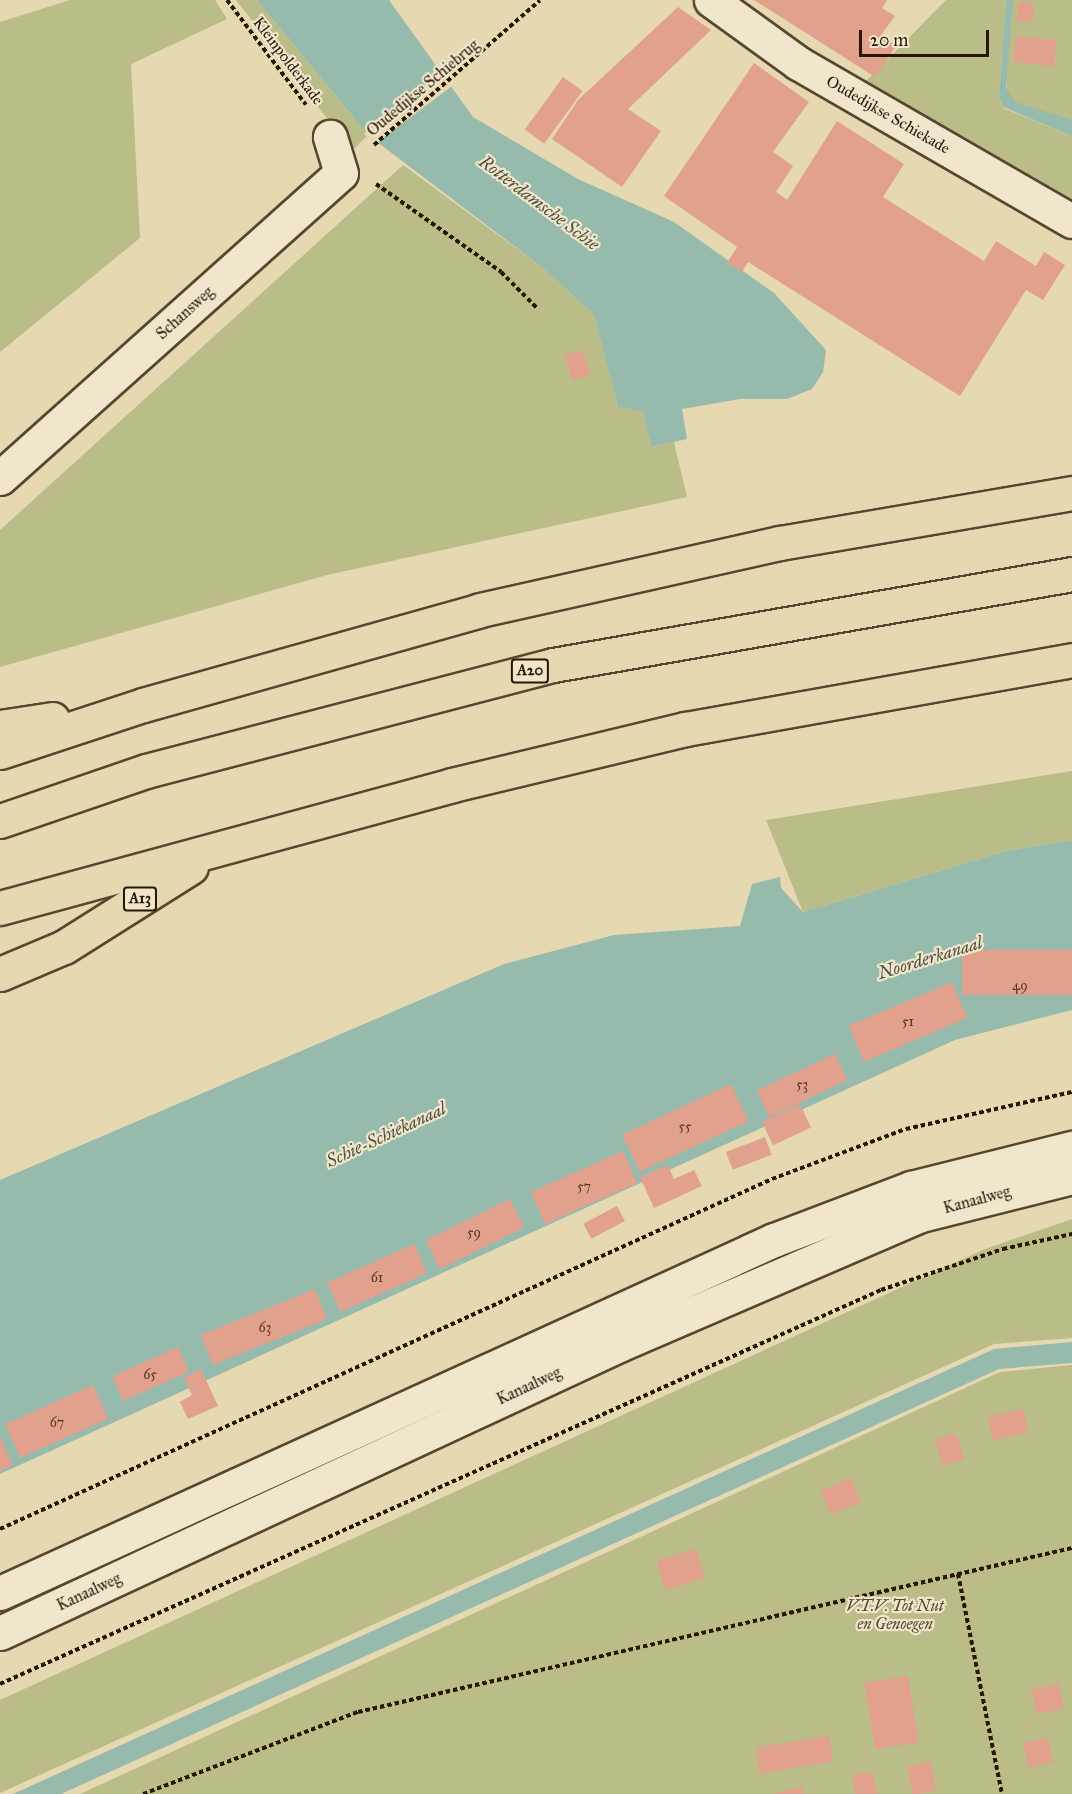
<!DOCTYPE html>
<style>
body{margin:0}
#map{position:relative;width:1072px;height:1794px;overflow:hidden;background:#e6d8b1;font-family:"IM FELL Great Primer",serif}
div>[style]{position:absolute}
[style*='--x']{left:calc(var(--x)*1px);top:calc(var(--y)*1px);width:calc(var(--w)*1px);rotate:calc(var(--a)*1deg)}
.green>*{inset:0;background:#babd88}
.water>*{inset:0;background:#96baac}
.pier>*{inset:0;background:#e6d8b1;transform-origin:0 0}
.building>*{inset:0;background:#e2a18d;transform-origin:0 0}
.path>*{height:4px;margin-top:-2px;transform-origin:0;background:repeating-linear-gradient(90deg,#291605 0 4.5px,transparent 0 7.5px)}
.roads{filter:drop-shadow(2px 0 #584630) drop-shadow(-2px 0 #584630) drop-shadow(0 2px #584630) drop-shadow(0 -2px #584630)}
.street>*{height:33px;margin:-16.5px;padding:0 16.5px;transform-origin:16.5px;border-radius:16.5px;background:#efe6cc}
.secondary>*{height:33px;margin:-16.5px;padding:0 16.5px;transform-origin:16.5px;border-radius:16.5px;background:#efe6cc}
.highway>*{height:33px;margin:-16.5px;padding:0 16.5px;transform-origin:16.5px;border-radius:16.5px;background:#e6d8b1}
span{translate:-50% -50%;white-space:nowrap;text-align:center;line-height:1.15;-webkit-text-stroke:4.5px #efe6cc;paint-order:stroke}
.number-label{font-size:14px;color:#573927}
.number-label span{-webkit-text-stroke-width:0}
.shield-label span{padding:2px 4px;background:#efe6cc;border:2px solid;border-radius:4px;-webkit-text-stroke-width:0}
.shield-label{font-size:15px;color:#291605;font-weight:700}
.street-label{font-size:16px;color:#291605}
.park-label{font-size:16px;color:#54482c;font-style:italic}
.water-label{font-size:18px;color:#4f4f3f;font-style:italic}
.scale{position:absolute;left:859px;top:30px;width:130px;height:27px;box-sizing:border-box;border:3px solid #291605;border-top:0;padding-left:8px;font-size:18px;line-height:21px;white-space:nowrap;color:#291605;-webkit-text-stroke:4px #efe6cc;paint-order:stroke}
</style>
<div id="map">
<div class="green">
<div style="clip-path:polygon(70px 0,215px 0,227px 19px,131px 64px,140px 238px,0 352px,0 22px)"></div>
<div style="clip-path:polygon(236px 0,257px 0,368px 135px,355px 148px,349px 147px)"></div>
<div style="clip-path:polygon(946px 0,1006px 0,999px 97px,1003px 108px,1072px 136px,1072px 202px,866px 81px)"></div>
<div style="clip-path:polygon(1010px 0,1072px 0,1072px 129px,1006px 101px)"></div>
<div style="clip-path:polygon(403px 165px,543px 268px,594px 315px,618px 407px,643px 412px,651px 447px,674px 442px,687px 497px,327px 575px,0 667px,0 530px)"></div>
<div style="clip-path:polygon(1072px 771px,1072px 840px,1009px 850px,803px 912px,766px 820px)"></div>
<div style="clip-path:polygon(1072px 1219px,1072px 1338px,994px 1344px,0 1793px,0 1700px,985px 1249px)"></div>
<div style="clip-path:polygon(1072px 1365px,1072px 1794px,80px 1794px,1000px 1372px)"></div>
</div>
<div class="water">
<div style="clip-path:polygon(257px 0,389px 0,473px 117px,578px 179px,674px 222px,774px 293px,826px 350px,823px 372px,812px 389px,787px 399px,740px 399px,682px 409px,687px 439px,651px 447px,643px 412px,618px 407px,594px 315px,543px 268px,368px 135px)"></div>
<div style="clip-path:polygon(1006px 0,1013px 0,1006px 88px,1015px 102px,1072px 120px,1072px 136px,1003px 107px,999px 97px)"></div>
<div style="clip-path:polygon(1072px 840px,1072px 1010px,955px 1040px,0 1474px,0 1180px,504px 964px,614px 935px,740px 926px,752px 884px,780px 877px,781px 888px,803px 912px,1009px 850px)"></div>
<div style="clip-path:polygon(1072px 1342px,1072px 1363px,999px 1369px,61px 1794px,13px 1794px,994px 1349px)"></div>
</div>
<div class="pier">
<div style="left:443px;top:74px;width:15px;height:99px;rotate:53deg"></div>
</div>
<div class="building">
<div style="clip-path:polygon(754px 0,887px 0,882px 8px,895px 16px,881px 35px,896px 46px,875px 77px)"></div>
<div style="left:1018px;top:2px;width:16px;height:19px;rotate:4deg"></div>
<div style="clip-path:polygon(678px 7px,711px 30px,628px 109px,661px 131px,622px 187px,552px 139px,578px 100px)"></div>
<div style="left:1016px;top:36px;width:41px;height:26px;rotate:6deg"></div>
<div style="clip-path:polygon(754px 63px,809px 102px,773px 152px,793px 166px,776px 192px,787px 200px,837px 121px,904px 164px,883px 197px,984px 261px,996px 241px,1036px 266px,1044px 252px,1065px 265px,1043px 300px,1026px 290px,960px 396px,748px 262px,742px 272px,727px 263px,737px 247px,664px 196px)"></div>
<div style="left:563px;top:77px;width:24px;height:65px;rotate:36deg"></div>
<div style="left:583px;top:350px;width:26px;height:19px;rotate:74deg"></div>
<div style="left:1072px;top:950px;width:45px;height:110px;rotate:90deg"></div>
<div style="left:952px;top:982px;width:39px;height:112px;rotate:67deg"></div>
<div style="left:835px;top:1054px;width:29px;height:86px;rotate:65deg"></div>
<div style="left:731px;top:1084px;width:41px;height:120px;rotate:65deg"></div>
<div style="left:800px;top:1104px;width:26px;height:42px;rotate:65deg"></div>
<div style="left:765px;top:1137px;width:19px;height:42px;rotate:69deg"></div>
<div style="left:623px;top:1151px;width:35px;height:101px;rotate:66deg"></div>
<div style="clip-path:polygon(668px 1165px,674px 1179px,694px 1170px,702px 1186px,654px 1208px,640px 1177px)"></div>
<div style="left:510px;top:1199px;width:32px;height:94px;rotate:64deg"></div>
<div style="left:617px;top:1206px;width:17px;height:38px;rotate:62deg"></div>
<div style="left:414px;top:1244px;width:32px;height:95px;rotate:66deg"></div>
<div style="left:315px;top:1289px;width:32px;height:123px;rotate:68deg"></div>
<div style="left:178px;top:1347px;width:27px;height:72px;rotate:66deg"></div>
<div style="clip-path:polygon(201px 1369px,218px 1406px,188px 1419px,180px 1402px,192px 1395px,184px 1378px)"></div>
<div style="left:93px;top:1385px;width:37px;height:96px;rotate:66deg"></div>
<div style="left:1023px;top:1409px;width:24px;height:36px;rotate:78deg"></div>
<div style="clip-path:polygon(956px 1434px,965px 1460px,942px 1465px,935px 1439px)"></div>
<div style="clip-path:polygon(0 1437px,13px 1465px,0 1471px)"></div>
<div style="left:851px;top:1478px;width:26px;height:33px;rotate:67deg"></div>
<div style="left:696px;top:1549px;width:30px;height:41px;rotate:73deg"></div>
<div style="left:908px;top:1676px;width:67px;height:44px;rotate:81deg"></div>
<div style="left:1059px;top:1684px;width:25px;height:28px;rotate:79deg"></div>
<div style="left:829px;top:1736px;width:26px;height:74px;rotate:81deg"></div>
<div style="left:1048px;top:1738px;width:25px;height:25px;rotate:79deg"></div>
<div style="left:931px;top:1762px;width:29px;height:24px;rotate:80deg"></div>
<div style="clip-path:polygon(872px 1772px,877px 1794px,855px 1794px,852px 1775px)"></div>
<div style="clip-path:polygon(802px 1787px,804px 1794px,775px 1794px,775px 1793px)"></div>
</div>
<div class="path">
<div style="--x:227;--y:0;--w:131;--a:53"></div>
<div style="--x:374;--y:145;--w:220;--a:-41.1"></div>
<div style="--x:376;--y:184;--w:153;--a:35.1"></div>
<div style="--x:501;--y:272;--w:51;--a:45"></div>
<div style="--x:0;--y:1529;--w:848;--a:-24.39"></div>
<div style="--x:772;--y:1179;--w:143;--a:-20.5"></div>
<div style="--x:906;--y:1129;--w:170;--a:-12.6"></div>
<div style="--x:958;--y:1574;--w:224;--a:78.7"></div>
<div style="--x:0;--y:1684;--w:965;--a:-24.1"></div>
<div style="--x:881;--y:1290;--w:129;--a:-18.6"></div>
<div style="--x:1003;--y:1249;--w:71;--a:-12.3"></div>
<div style="--x:143;--y:1794;--w:230;--a:-20.9"></div>
<div style="--x:358;--y:1712;--w:733;--a:-12.94"></div>
</div>
<div class="roads">
<div class="street">
<div style="--x:711;--y:0;--w:107;--a:35.9"></div>
<div style="--x:798;--y:63;--w:316;--a:30"></div>
<div style="--x:0;--y:478;--w:457;--a:-41.8"></div>
<div style="--x:341;--y:173;--w:38;--a:-107"></div>
</div>
<div class="secondary">
<div style="--x:0;--y:1593;--w:851;--a:-24.52"></div>
<div style="--x:774;--y:1240;--w:147;--a:-20.8"></div>
<div style="--x:911;--y:1188;--w:166;--a:-14"></div>
<div style="--x:0;--y:1633;--w:685;--a:-24.96"></div>
<div style="--x:621;--y:1344;--w:327;--a:-23.3"></div>
<div style="--x:921;--y:1215;--w:156;--a:-14.1"></div>
</div>
<div class="highway">
<div style="--x:0;--y:727;--w:53;--a:-8.7"></div>
<div style="--x:0;--y:752;--w:151;--a:-18.2"></div>
<div style="--x:143;--y:705;--w:350;--a:-15.7"></div>
<div style="--x:480;--y:610;--w:307;--a:-12.6"></div>
<div style="--x:780;--y:543;--w:296;--a:-9.7"></div>
<div style="--x:0;--y:821;--w:154;--a:-18.9"></div>
<div style="--x:146;--y:771;--w:421;--a:-14.6"></div>
<div style="--x:553;--y:665;--w:527;--a:-9.94"></div>
<div style="--x:0;--y:908;--w:468;--a:-15.2"></div>
<div style="--x:452;--y:785;--w:240;--a:-13.5"></div>
<div style="--x:685;--y:729;--w:393;--a:-10.1"></div>
<div style="--x:0;--y:974;--w:69;--a:-22.9"></div>
<div style="--x:64;--y:947;--w:150;--a:-32.2"></div>
</div>
</div>
<div class="number-label">
<span style="left:1020px;top:986px">49</span>
<span style="left:908px;top:1022px">51</span>
<span style="left:802px;top:1085px">53</span>
<span style="left:685px;top:1127px">55</span>
<span style="left:584px;top:1187px">57</span>
<span style="left:474px;top:1233px">59</span>
<span style="left:377px;top:1278px">61</span>
<span style="left:265px;top:1328px">63</span>
<span style="left:150px;top:1375px">65</span>
<span style="left:57px;top:1423px">67</span>
</div>
<div class="shield-label">
<span style="left:530px;top:671px">A20</span>
<span style="left:140px;top:899px">A13</span>
</div>
<div class="street-label">
<span style="left:288px;top:61px;rotate:53deg">Kleinpolderkade</span>
<span style="left:423px;top:88px;rotate:-40deg">Oudedijkse Schiebrug</span>
<span style="left:888px;top:115px;rotate:30deg">Oudedijkse Schiekade</span>
<span style="left:185px;top:313px;rotate:-42deg">Schansweg</span>
<span style="left:977px;top:1200px;rotate:-15deg">Kanaalweg</span>
<span style="left:529px;top:1386px;rotate:-25deg">Kanaalweg</span>
<span style="left:89px;top:1592px;rotate:-25deg">Kanaalweg</span>
</div>
<div class="park-label">
<span style="left:895px;top:1615px">V.T.V. Tot Nut<br>en Genoegen</span>
</div>
<div class="water-label">
<span style="left:539px;top:203px;rotate:37deg">Rotterdamsche Schie</span>
<span style="left:930px;top:958px;rotate:-17deg">Noorderkanaal</span>
<span style="left:386px;top:1135px;rotate:-25deg">Schie-Schiekanaal</span>
</div>
<div class="scale">20 m</div>
</div>
